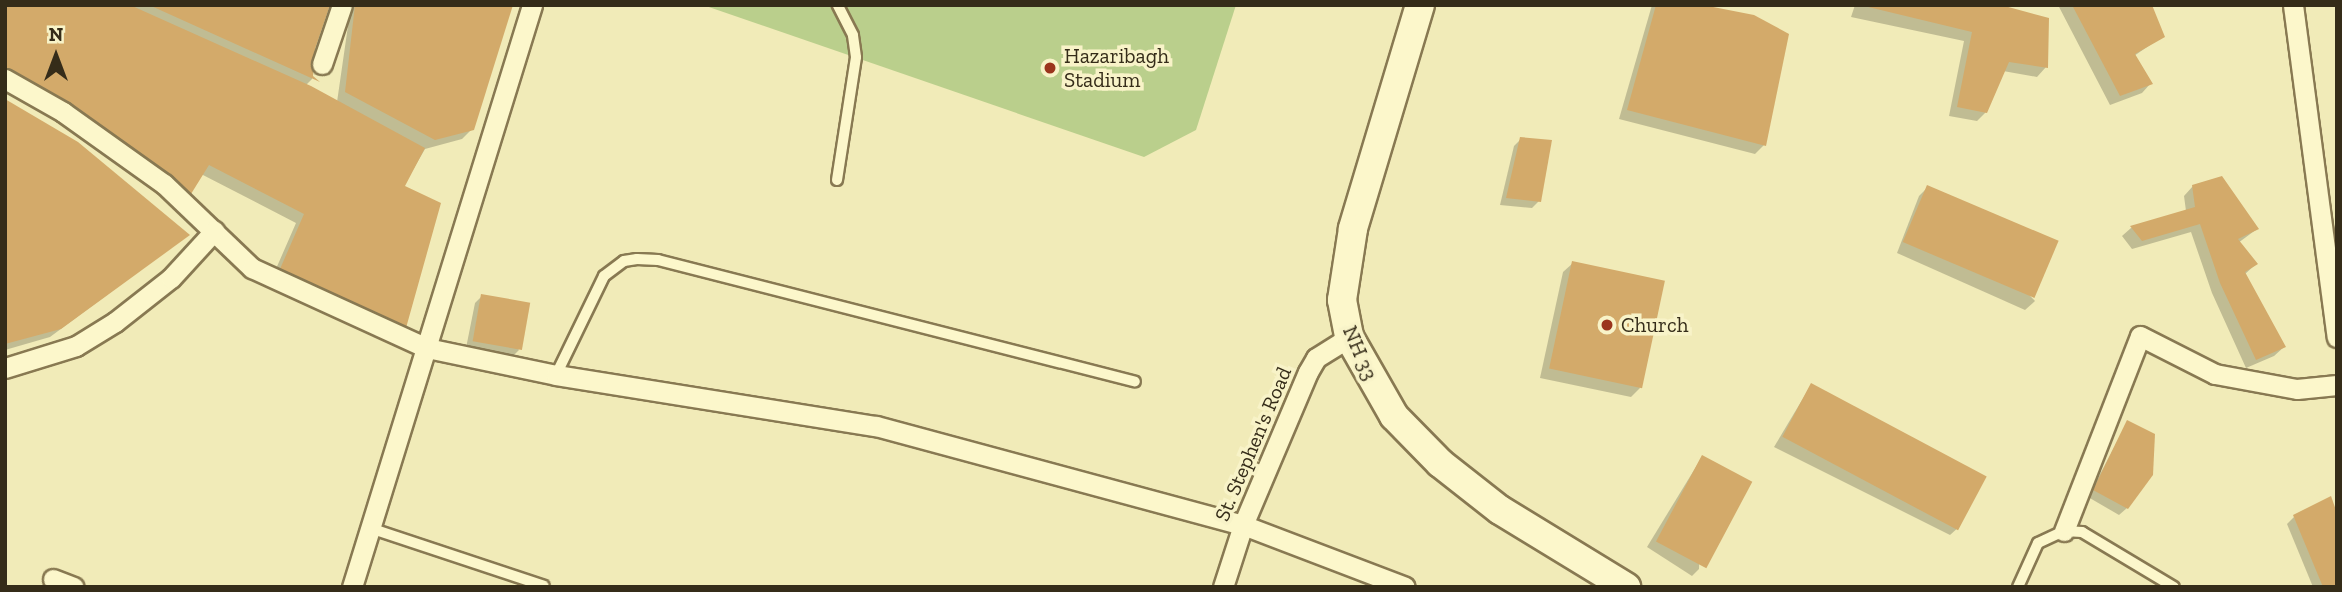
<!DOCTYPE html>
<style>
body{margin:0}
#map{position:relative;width:2342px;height:592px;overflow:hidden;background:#f1ebb8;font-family:"Zilla Slab",serif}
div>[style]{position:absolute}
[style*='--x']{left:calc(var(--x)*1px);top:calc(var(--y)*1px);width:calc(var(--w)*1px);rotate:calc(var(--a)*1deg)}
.green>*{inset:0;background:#bacf8c}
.shadow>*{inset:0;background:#0003}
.building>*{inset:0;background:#d3aa6a;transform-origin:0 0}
.roads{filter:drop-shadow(2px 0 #887952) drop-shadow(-2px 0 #887952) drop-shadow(0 2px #887952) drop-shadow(0 -2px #887952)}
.service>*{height:10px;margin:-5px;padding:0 5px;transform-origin:5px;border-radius:5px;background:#fcf7cb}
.minor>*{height:19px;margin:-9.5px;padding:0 9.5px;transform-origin:9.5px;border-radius:9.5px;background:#fcf7cb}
.secondary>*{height:28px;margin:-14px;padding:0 14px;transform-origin:14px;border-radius:14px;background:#fcf7cb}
.dots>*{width:19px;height:19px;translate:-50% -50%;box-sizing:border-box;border:4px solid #f8f3c8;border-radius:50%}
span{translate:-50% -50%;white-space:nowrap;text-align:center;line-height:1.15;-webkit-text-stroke:7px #f8f3c8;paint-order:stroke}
.poi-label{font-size:21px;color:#352c19}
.left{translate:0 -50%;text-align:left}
.street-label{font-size:21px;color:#352c19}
.frame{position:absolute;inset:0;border:7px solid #352c19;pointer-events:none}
.north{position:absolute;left:21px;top:21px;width:70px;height:70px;-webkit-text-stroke:5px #f8f3c8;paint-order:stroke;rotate:0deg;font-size:19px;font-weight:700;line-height:28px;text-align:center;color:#352c19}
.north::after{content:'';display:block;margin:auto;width:24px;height:32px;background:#352c19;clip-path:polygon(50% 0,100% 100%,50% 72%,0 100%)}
</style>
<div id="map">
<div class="green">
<div style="clip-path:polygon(703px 5px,1236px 5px,1196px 130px,1144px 157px)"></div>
</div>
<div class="shadow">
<div style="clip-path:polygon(5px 5px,328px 5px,313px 49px,312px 79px,305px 86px,337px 102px,351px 5px,511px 5px,472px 129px,462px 139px,425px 149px,403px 187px,404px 327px,272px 278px,296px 223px,201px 174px,180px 202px,5px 88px)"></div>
<div style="clip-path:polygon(1652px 5px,1694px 5px,1764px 145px,1755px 154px,1619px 119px)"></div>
<div style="clip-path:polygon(1855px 5px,1997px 5px,2046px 67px,2037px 77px,2003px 71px,1986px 112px,1977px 121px,1949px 116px,1964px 41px,1851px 17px)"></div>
<div style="clip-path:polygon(2058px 5px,2151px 5px,2163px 36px,2134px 56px,2151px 83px,2142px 93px,2110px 105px)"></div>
<div style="clip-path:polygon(5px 101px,188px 235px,50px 337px,5px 350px)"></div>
<div style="clip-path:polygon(1521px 139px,1539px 201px,1532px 208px,1500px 205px,1514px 146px)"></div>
<div style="clip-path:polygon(2193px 186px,2257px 229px,2238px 243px,2256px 264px,2244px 275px,2284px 347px,2274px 356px,2246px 368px,2212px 293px,2191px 232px,2132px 249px,2122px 236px,2131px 228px,2186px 211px,2184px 196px)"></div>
<div style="clip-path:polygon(1928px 187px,2035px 301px,2025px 310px,1897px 253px,1919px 196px)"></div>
<div style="clip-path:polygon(1573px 263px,1640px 388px,1631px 397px,1540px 378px,1563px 272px)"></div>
<div style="clip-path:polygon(482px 296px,519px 350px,512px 357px,466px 348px,475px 303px)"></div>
<div style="clip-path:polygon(1811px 385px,1960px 526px,1950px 535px,1774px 447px)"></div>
<div style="clip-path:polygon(2127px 423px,2127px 508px,2119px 515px,2088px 497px)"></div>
<div style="clip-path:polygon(1702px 457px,1699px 569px,1692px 576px,1647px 547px)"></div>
<div style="clip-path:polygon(2294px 517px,2337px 587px,2313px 587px,2287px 524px)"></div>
</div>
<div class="building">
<div style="clip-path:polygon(5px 5px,130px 5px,311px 86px,425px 148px,405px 186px,441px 203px,406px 328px,280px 269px,304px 214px,209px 165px,191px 194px,5px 73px)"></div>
<div style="clip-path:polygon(149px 5px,330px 5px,315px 49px,313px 76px,320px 82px)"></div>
<div style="clip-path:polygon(355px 5px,513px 5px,474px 130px,435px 140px,345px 92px)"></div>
<div style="clip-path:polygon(1656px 5px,1703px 5px,1754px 15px,1789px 34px,1766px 146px,1627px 110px)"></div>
<div style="clip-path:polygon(1860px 5px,2001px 5px,2049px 18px,2048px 68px,2009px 62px,1987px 113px,1957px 107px,1972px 32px)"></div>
<div style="clip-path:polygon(2072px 5px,2152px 5px,2165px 37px,2135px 54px,2153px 84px,2120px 96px)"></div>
<div style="clip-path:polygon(5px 99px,78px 142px,190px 235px,61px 329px,5px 344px)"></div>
<div style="clip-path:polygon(1520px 137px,1552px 140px,1541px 202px,1506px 198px)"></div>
<div style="clip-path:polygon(2222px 176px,2259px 229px,2238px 239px,2258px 264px,2245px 272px,2286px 347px,2256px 360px,2220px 283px,2200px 224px,2142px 241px,2130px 226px,2195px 207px,2192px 185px)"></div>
<div style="left:1927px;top:185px;width:143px;height:62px;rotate:23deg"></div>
<div style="left:1572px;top:261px;width:95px;height:110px;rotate:12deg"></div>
<div style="left:481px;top:294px;width:50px;height:48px;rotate:10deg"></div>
<div style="left:1811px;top:383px;width:199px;height:61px;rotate:28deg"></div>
<div style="clip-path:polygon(2127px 420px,2155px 434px,2153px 475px,2128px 509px,2093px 490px)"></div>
<div style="left:1702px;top:455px;width:57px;height:98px;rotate:28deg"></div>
<div style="clip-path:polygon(2331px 496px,2337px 513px,2337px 587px,2323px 587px,2293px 515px)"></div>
</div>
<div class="roads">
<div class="service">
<div style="--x:837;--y:180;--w:124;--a:-81.2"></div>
<div style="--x:856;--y:57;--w:22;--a:-98"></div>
<div style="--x:853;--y:35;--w:34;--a:-117"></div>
<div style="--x:556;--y:375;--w:110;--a:-64.1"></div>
<div style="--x:604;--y:276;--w:25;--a:-37"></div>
<div style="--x:624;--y:261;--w:13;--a:-9"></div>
<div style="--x:637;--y:259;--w:21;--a:3"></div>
<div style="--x:658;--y:260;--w:492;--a:14.3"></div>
<div style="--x:370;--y:528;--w:183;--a:18.4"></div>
<div style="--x:2018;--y:587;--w:48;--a:-65.6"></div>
<div style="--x:2038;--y:543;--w:29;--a:-25"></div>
<div style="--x:2064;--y:531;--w:18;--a:3"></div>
<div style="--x:2082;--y:532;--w:107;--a:30.9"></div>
</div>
<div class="minor">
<div style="--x:2293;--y:5;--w:335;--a:82.5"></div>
<div style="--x:322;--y:64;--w:62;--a:-71.3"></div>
<div style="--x:5;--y:79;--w:67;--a:29.6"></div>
<div style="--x:63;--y:112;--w:124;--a:35.5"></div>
<div style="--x:164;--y:184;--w:122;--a:43.7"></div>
<div style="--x:252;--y:268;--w:192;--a:24.6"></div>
<div style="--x:427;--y:348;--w:132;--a:11.8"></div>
<div style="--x:556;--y:375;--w:324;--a:9.1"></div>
<div style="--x:876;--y:426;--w:380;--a:15.1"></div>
<div style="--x:1243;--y:525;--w:173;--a:20.9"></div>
<div style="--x:5;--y:368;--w:74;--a:-17.2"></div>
<div style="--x:76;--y:346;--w:46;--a:-31.6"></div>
<div style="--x:115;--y:322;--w:71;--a:-38.2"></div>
<div style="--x:171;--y:278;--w:64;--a:-47.5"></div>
<div style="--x:2064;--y:531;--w:209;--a:-68.7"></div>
<div style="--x:2140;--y:336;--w:84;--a:26.9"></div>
<div style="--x:2215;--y:374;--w:83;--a:10.4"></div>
<div style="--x:2297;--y:389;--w:40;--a:-5.7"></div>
<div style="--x:53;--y:579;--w:22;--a:21"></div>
<div style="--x:352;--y:587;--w:609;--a:-72.81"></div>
<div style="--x:1223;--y:587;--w:65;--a:-72.1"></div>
<div style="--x:1243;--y:525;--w:166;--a:-67"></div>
<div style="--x:1308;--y:372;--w:16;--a:-60"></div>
<div style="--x:1316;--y:358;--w:39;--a:-32"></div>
</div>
<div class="secondary">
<div style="--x:1420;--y:5;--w:234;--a:106.7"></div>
<div style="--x:1353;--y:229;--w:72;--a:98.8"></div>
<div style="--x:1342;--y:300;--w:38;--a:79"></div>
<div style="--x:1349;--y:337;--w:91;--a:60.3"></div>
<div style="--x:1394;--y:416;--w:66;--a:45.6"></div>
<div style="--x:1440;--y:463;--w:76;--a:38.1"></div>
<div style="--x:1500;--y:510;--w:148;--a:31.4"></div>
</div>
</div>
<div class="dots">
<div style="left:1050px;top:68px;background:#9b351d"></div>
<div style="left:1607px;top:325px;background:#9b351d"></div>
</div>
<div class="poi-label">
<span class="left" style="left:1064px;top:68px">Hazaribagh<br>Stadium</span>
<span class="left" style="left:1621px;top:325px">Church</span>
</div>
<div class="street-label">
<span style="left:1360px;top:353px;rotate:67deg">NH 33</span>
<span style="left:1253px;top:444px;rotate:-67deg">St. Stephen's Road</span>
</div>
<div class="frame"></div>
<div class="north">N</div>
</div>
